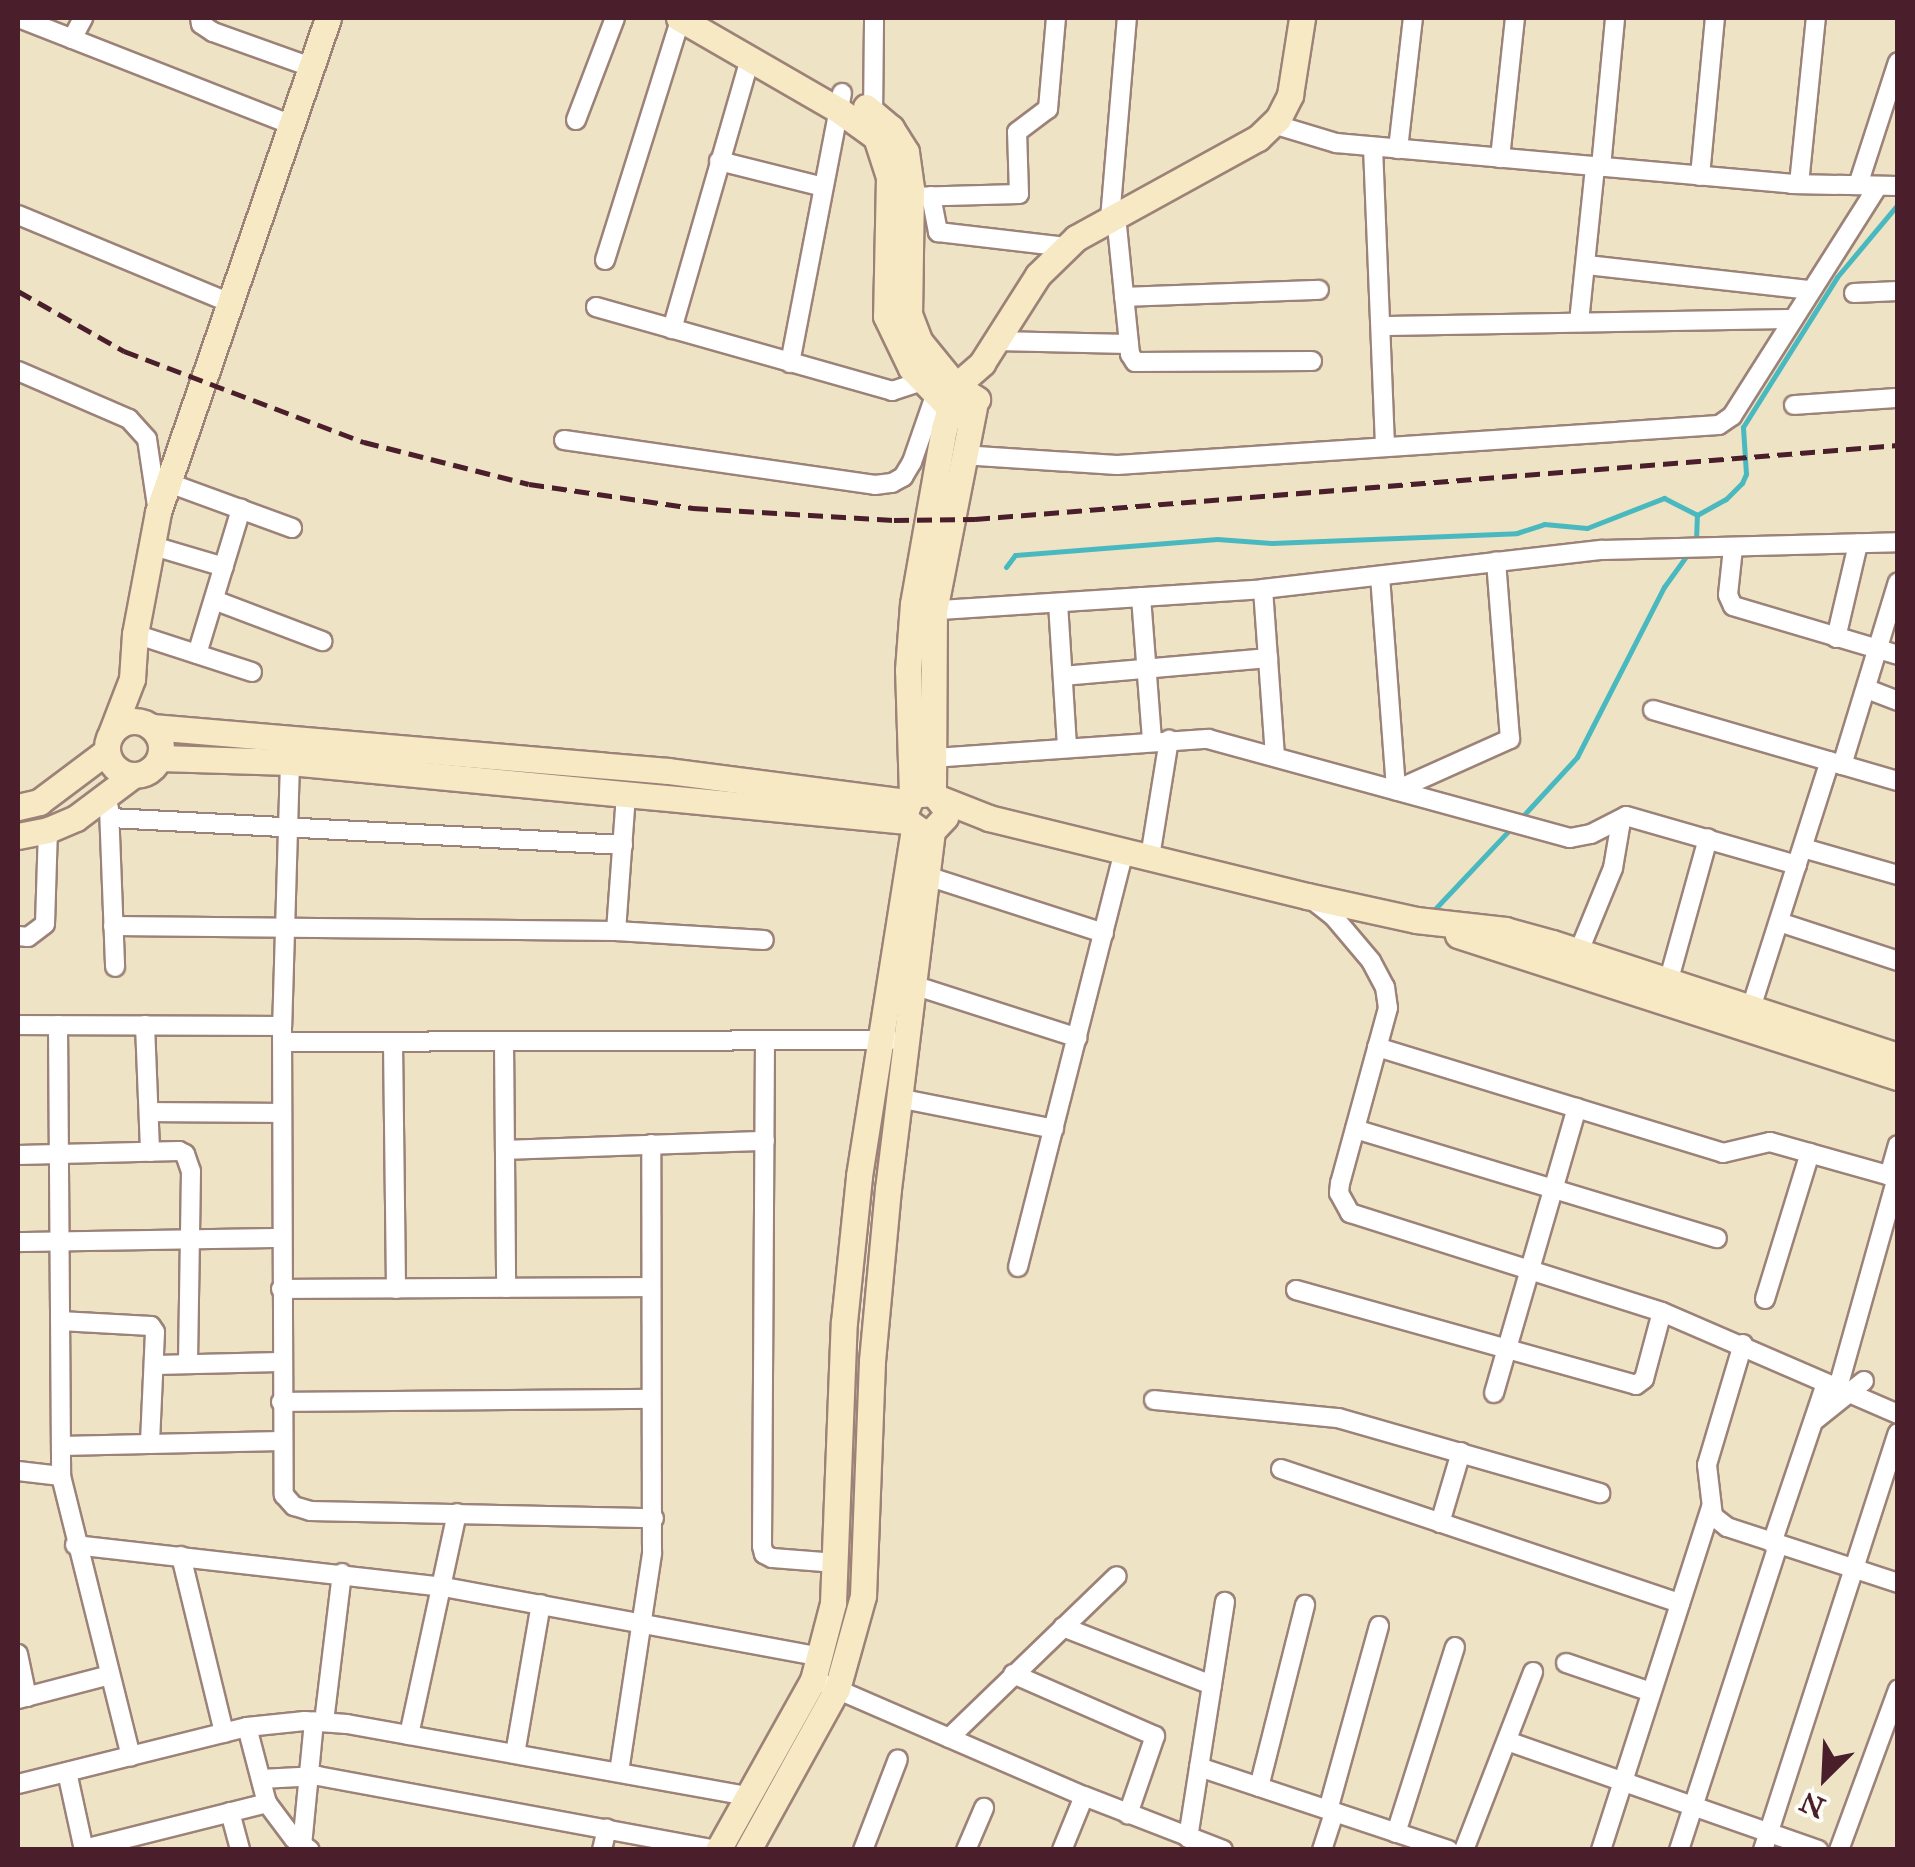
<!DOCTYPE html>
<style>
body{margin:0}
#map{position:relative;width:1915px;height:1867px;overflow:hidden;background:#eee4c5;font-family:"IM FELL Great Primer",serif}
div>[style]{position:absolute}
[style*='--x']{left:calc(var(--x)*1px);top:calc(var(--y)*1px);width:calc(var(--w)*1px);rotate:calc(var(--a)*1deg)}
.stream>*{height:5px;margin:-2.5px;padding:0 2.5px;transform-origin:2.5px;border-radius:2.5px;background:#4ab9bf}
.roads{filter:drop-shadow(2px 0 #9c8278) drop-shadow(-2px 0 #9c8278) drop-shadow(0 2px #9c8278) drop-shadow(0 -2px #9c8278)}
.street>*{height:18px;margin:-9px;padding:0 9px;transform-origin:9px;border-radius:9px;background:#fff}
.secondary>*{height:25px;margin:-12.5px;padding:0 12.5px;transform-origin:12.5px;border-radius:12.5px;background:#f6e9c3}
.secondary>.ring{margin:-12.5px;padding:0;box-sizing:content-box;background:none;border:25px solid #f6e9c3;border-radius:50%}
.rail>*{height:5px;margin-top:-2.5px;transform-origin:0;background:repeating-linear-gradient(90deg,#4a1f2b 0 15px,transparent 0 23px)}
span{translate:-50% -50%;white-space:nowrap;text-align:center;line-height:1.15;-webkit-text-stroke:10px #fdfcf7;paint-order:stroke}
.frame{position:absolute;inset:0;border:20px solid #4a1f2b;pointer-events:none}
.north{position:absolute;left:1775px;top:1727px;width:100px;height:100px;-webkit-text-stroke:8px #fdfcf7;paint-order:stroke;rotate:204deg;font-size:28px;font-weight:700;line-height:40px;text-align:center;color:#4a1f2b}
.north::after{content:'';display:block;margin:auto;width:35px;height:45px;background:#4a1f2b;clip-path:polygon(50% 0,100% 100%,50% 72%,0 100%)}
</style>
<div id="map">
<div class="stream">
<div style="--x:1696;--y:541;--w:26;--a:-88"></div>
<div style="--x:1006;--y:567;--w:15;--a:-53"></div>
<div style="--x:1015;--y:555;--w:203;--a:-4.5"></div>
<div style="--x:1217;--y:539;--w:55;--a:4.2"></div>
<div style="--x:1272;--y:543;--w:245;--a:-2.3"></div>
<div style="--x:1517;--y:533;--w:28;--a:-18"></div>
<div style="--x:1544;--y:524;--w:43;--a:5.3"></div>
<div style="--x:1587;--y:528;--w:83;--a:-21.3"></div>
<div style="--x:1664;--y:498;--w:37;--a:27"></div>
<div style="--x:1697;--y:515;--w:33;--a:-29"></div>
<div style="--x:1726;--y:499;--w:23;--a:-45"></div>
<div style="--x:1742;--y:483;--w:10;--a:-66"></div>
<div style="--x:1746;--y:474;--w:47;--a:-93.7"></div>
<div style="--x:1743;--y:427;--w:177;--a:-57.9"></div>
<div style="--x:1837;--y:277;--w:95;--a:-50.1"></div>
<div style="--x:1521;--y:818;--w:83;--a:-47.4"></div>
<div style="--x:1577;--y:757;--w:191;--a:-62.9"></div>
<div style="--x:1664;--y:587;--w:44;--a:-54.2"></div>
<div style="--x:1433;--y:911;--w:117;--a:-46.7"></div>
</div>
<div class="roads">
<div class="street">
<div style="--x:19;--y:18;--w:293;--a:21.4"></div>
<div style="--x:200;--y:18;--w:6;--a:81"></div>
<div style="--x:201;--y:24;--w:14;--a:34"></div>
<div style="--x:213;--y:32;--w:104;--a:19.7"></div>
<div style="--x:72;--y:39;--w:24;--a:-62"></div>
<div style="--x:873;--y:118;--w:100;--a:-89.4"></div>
<div style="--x:576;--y:120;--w:109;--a:-69.1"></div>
<div style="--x:1273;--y:124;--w:66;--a:16.8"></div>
<div style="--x:1336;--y:143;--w:457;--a:5.1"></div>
<div style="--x:1791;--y:184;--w:107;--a:1.1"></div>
<div style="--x:1373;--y:147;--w:297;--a:87.7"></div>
<div style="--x:1398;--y:149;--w:132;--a:-83.5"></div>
<div style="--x:1500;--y:158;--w:141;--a:-83.9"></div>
<div style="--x:719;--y:161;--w:107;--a:14"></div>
<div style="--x:1601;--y:167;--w:150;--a:-84.6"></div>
<div style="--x:1700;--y:176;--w:159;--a:-84.6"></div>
<div style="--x:1799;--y:184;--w:167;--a:-84.2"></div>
<div style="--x:1858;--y:185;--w:129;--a:-72"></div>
<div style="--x:931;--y:196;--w:37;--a:79"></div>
<div style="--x:938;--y:232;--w:129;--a:6.7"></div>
<div style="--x:910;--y:197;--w:109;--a:-1.6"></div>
<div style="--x:1019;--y:194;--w:62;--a:-91.8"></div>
<div style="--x:1017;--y:132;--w:39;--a:-37"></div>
<div style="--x:1048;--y:109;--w:91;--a:-85"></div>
<div style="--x:18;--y:215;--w:230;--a:22.5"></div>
<div style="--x:1116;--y:216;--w:139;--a:84.2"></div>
<div style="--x:1130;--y:354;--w:9;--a:58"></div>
<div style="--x:1135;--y:362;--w:177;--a:-0.3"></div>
<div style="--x:1110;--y:219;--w:202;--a:-85.2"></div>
<div style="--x:605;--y:260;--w:254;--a:-72.6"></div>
<div style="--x:1587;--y:265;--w:225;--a:6.4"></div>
<div style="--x:1854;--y:293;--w:44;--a:-2.6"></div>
<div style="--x:1124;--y:297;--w:195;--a:-2.1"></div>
<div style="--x:596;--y:307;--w:308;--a:15.8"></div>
<div style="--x:892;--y:391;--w:33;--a:-18"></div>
<div style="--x:1579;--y:322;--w:157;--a:-84.1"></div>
<div style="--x:1382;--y:326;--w:411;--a:-1"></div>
<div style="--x:672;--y:329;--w:281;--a:-73.9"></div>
<div style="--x:996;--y:341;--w:133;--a:1.3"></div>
<div style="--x:790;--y:363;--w:275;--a:-79.1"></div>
<div style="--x:18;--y:371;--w:121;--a:23.4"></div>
<div style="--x:129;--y:419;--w:27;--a:48"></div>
<div style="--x:147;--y:439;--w:68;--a:81.5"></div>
<div style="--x:1794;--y:405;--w:104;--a:-3.9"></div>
<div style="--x:564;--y:440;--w:314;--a:8.2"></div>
<div style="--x:875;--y:485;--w:17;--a:-7"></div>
<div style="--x:892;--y:483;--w:13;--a:-29"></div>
<div style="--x:903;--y:477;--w:17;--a:-59"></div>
<div style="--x:912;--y:462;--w:79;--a:-70.9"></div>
<div style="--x:962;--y:455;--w:155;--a:3.7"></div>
<div style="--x:1117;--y:465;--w:603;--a:-3.8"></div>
<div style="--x:1719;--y:425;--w:16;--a:-35"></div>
<div style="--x:1732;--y:416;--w:272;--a:-57.6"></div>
<div style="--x:169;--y:483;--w:131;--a:20.1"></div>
<div style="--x:150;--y:545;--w:77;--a:16.6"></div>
<div style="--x:1733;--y:548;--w:47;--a:96.1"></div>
<div style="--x:1728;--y:595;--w:12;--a:66"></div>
<div style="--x:1733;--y:606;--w:172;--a:16.5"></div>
<div style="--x:1380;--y:576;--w:215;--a:85.7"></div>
<div style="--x:1396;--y:790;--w:125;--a:-24.1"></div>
<div style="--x:1510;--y:739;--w:178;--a:-94.5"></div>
<div style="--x:1263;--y:589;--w:168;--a:85.9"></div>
<div style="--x:1141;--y:597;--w:144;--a:85.6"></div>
<div style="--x:214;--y:600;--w:116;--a:20.8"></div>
<div style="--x:1058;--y:603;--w:145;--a:86.4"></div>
<div style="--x:926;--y:611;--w:338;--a:-3.7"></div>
<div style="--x:1263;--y:589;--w:341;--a:-6.6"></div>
<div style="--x:1602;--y:550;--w:296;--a:-1.5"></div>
<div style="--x:135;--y:634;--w:123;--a:18"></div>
<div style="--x:1836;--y:638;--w:97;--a:-76.8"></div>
<div style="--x:197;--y:654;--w:152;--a:-73.1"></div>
<div style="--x:1063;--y:676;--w:206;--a:-5"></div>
<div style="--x:1867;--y:689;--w:33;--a:21"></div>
<div style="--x:1653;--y:710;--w:255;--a:16.2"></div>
<div style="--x:933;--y:758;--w:276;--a:-4"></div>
<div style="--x:1208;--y:739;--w:375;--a:15.3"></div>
<div style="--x:1570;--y:838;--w:21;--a:-11"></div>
<div style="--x:1591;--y:834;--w:39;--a:-27"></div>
<div style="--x:1626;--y:816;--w:178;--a:16"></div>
<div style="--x:290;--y:762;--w:264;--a:91.7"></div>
<div style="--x:282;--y:1026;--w:469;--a:89.8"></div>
<div style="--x:284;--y:1495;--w:15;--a:48"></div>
<div style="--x:294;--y:1506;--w:17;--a:17"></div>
<div style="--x:310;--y:1511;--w:344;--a:1.2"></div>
<div style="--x:1842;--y:765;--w:191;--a:-73"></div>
<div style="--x:109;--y:808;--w:159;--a:87.8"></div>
<div style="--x:110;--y:818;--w:514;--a:3.01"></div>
<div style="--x:1803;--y:848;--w:99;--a:15.9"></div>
<div style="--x:1150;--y:857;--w:119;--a:-80.8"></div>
<div style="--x:927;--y:876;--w:186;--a:17.9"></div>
<div style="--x:1311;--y:899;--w:28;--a:38"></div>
<div style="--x:1333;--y:916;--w:59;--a:49.8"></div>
<div style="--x:1371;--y:961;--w:30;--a:62"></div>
<div style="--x:1385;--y:987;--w:21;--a:82"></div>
<div style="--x:1388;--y:1008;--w:181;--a:105.3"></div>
<div style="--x:1340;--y:1183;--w:10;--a:96"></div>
<div style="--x:1339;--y:1193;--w:23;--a:61"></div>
<div style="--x:1350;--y:1213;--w:327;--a:17.6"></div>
<div style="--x:1662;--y:1312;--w:257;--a:23.4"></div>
<div style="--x:1779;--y:922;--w:125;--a:18.1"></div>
<div style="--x:113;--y:926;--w:503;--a:0.57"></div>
<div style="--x:616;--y:931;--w:148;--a:3.5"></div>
<div style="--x:616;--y:931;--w:137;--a:-85.8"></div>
<div style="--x:18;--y:936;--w:10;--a:6"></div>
<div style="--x:28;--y:937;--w:21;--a:-37"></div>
<div style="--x:45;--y:924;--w:94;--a:-88.2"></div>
<div style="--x:1579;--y:951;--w:90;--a:-67.7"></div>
<div style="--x:1613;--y:868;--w:48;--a:-80.3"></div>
<div style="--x:1669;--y:979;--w:146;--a:-74.5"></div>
<div style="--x:910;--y:984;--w:176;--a:17.8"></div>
<div style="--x:1751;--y:1008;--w:259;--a:-72.3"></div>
<div style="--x:18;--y:1025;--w:264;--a:0.2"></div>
<div style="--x:58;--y:1025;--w:451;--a:89.6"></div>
<div style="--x:61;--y:1476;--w:289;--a:76"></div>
<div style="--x:145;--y:1025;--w:127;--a:87.7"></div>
<div style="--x:765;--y:1040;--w:506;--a:90.34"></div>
<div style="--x:762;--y:1546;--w:8;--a:76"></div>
<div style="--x:764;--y:1554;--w:9;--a:27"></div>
<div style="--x:772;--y:1558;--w:65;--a:4.4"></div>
<div style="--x:504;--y:1041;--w:247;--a:89.5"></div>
<div style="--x:282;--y:1042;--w:609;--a:-0.19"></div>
<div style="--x:393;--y:1042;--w:247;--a:89.3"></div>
<div style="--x:1377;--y:1047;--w:362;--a:17"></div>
<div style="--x:1723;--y:1153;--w:48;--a:-13.2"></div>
<div style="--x:1770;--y:1142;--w:133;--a:15.7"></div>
<div style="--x:898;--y:1098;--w:159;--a:11.2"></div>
<div style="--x:149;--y:1112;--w:132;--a:0.4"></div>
<div style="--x:1355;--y:1129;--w:378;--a:16.8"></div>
<div style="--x:505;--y:1150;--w:260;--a:-2"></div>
<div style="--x:18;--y:1155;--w:161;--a:-1.4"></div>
<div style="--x:179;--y:1151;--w:7;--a:27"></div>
<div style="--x:185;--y:1154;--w:18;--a:71"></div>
<div style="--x:191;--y:1171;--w:191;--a:90.9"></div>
<div style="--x:1889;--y:1176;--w:32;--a:-74"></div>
<div style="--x:18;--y:1242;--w:263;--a:-0.9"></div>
<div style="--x:1018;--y:1267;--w:429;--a:-75.7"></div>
<div style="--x:281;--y:1289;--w:369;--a:-0.3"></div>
<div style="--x:1296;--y:1290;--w:353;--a:15.6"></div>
<div style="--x:1636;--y:1385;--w:10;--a:-37"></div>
<div style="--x:1644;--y:1379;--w:69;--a:-75"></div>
<div style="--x:1765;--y:1299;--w:153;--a:-72.9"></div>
<div style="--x:60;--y:1321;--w:91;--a:3.1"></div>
<div style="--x:151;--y:1326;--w:7;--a:56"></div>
<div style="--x:155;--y:1332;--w:112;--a:92.6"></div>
<div style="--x:1743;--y:1344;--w:126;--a:106.6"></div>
<div style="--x:1707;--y:1465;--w:51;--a:83.3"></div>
<div style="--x:1713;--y:1516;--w:18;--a:38"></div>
<div style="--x:1727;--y:1527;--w:180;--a:18.1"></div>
<div style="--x:154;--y:1365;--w:127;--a:-1.4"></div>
<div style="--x:1837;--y:1391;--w:221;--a:-74.3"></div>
<div style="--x:1494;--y:1393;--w:297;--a:-73.8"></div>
<div style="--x:1154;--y:1400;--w:185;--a:5.6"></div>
<div style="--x:1338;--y:1418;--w:273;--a:16"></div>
<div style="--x:281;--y:1402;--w:369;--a:-0.5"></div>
<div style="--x:1814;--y:1421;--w:64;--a:-38.7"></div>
<div style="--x:61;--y:1446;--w:220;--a:-1.3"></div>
<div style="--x:1281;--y:1469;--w:421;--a:18.6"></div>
<div style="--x:18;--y:1471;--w:43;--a:6.6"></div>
<div style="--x:1440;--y:1523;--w:74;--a:-73.5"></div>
<div style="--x:1772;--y:1543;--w:166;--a:-71.3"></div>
<div style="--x:75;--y:1545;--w:371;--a:6.5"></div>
<div style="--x:444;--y:1587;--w:382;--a:10.5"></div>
<div style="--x:181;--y:1556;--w:182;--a:76.3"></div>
<div style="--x:1063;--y:1627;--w:160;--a:21.3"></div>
<div style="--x:18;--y:1654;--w:44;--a:78.2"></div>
<div style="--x:1566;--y:1663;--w:90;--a:18.8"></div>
<div style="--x:1013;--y:1674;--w:155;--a:23.6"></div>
<div style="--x:1155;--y:1736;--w:83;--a:109.1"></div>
<div style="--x:827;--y:1685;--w:280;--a:23.4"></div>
<div style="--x:1084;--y:1796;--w:149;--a:21.2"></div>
<div style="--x:18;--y:1699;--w:95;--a:-14.6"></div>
<div style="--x:324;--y:1722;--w:150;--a:-83.1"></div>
<div style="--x:247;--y:1727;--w:79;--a:75.3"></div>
<div style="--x:267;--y:1803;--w:45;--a:53.1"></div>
<div style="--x:294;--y:1839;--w:19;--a:35"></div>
<div style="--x:409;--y:1735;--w:227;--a:-77.8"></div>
<div style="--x:949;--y:1738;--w:233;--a:-44"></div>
<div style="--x:1507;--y:1741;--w:330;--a:19.3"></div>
<div style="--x:515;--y:1754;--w:152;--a:-80.2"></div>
<div style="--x:1199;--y:1767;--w:263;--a:18.4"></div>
<div style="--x:67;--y:1772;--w:80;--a:77.7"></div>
<div style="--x:619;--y:1772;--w:221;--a:-81.4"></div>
<div style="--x:652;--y:1553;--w:409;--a:-90.1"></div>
<div style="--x:261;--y:1779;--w:57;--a:-3"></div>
<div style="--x:318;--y:1776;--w:406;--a:10.5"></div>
<div style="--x:18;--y:1784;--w:236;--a:-14"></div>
<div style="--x:247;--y:1727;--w:58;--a:-5.9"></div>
<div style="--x:305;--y:1721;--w:42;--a:4.1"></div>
<div style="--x:347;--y:1724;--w:408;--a:10.2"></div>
<div style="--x:1259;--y:1787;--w:188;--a:-75.8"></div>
<div style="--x:1328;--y:1810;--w:191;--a:-74.5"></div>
<div style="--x:230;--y:1812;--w:39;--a:75"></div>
<div style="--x:1396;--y:1833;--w:195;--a:-72.4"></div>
<div style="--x:1188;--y:1838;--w:239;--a:-81.1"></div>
<div style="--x:302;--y:1846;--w:125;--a:-84.5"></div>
<div style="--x:84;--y:1849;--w:189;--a:-14.1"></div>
<div style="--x:602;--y:1850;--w:22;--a:-77"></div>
<div style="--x:863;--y:1850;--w:97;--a:-69"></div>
<div style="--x:966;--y:1850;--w:46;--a:-66.8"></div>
<div style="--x:1062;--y:1850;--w:58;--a:-67.8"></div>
<div style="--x:1322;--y:1850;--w:40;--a:-72"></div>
<div style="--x:1464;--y:1850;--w:191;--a:-68.8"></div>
<div style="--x:1601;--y:1850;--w:360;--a:-72.2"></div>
<div style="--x:1679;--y:1850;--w:321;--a:-72"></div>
<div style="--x:1763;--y:1850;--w:438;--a:-72.1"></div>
<div style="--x:1839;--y:1850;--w:171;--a:-69.8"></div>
</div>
<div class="secondary">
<div style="--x:679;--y:18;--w:186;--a:30"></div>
<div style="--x:840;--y:111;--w:44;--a:35.8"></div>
<div style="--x:876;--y:137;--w:42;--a:72"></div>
<div style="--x:889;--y:177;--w:139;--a:91.2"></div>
<div style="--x:886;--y:316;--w:58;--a:64.3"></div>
<div style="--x:911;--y:368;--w:53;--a:45.8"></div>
<div style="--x:948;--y:406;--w:25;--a:34"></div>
<div style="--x:866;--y:107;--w:33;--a:40"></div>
<div style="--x:891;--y:128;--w:28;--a:58"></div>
<div style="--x:906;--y:152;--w:37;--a:82"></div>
<div style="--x:911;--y:189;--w:125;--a:90.9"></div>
<div style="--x:909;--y:314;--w:30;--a:69"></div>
<div style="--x:920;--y:342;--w:57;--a:50.7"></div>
<div style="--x:956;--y:386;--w:25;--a:32"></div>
<div class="ring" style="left:107px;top:721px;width:29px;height:29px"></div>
<div style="--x:152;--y:727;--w:518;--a:4.87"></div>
<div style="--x:668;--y:771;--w:241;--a:7.4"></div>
<div style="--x:112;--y:731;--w:56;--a:-69"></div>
<div style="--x:132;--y:679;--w:45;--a:-86.2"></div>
<div style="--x:135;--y:634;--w:124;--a:-79.3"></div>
<div style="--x:158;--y:512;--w:522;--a:-71.01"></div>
<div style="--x:160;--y:758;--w:130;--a:1.8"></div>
<div style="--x:290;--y:762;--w:620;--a:5.46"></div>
<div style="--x:933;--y:793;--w:182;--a:-89.7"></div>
<div style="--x:934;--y:611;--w:208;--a:-78.9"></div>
<div style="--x:912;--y:795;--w:125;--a:-91.8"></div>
<div style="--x:908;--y:670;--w:66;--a:-85.7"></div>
<div style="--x:913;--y:604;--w:178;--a:-80"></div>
<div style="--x:944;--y:429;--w:45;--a:-74.4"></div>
<div style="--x:956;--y:386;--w:35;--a:-41"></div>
<div style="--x:982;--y:363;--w:104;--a:-57.5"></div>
<div style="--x:1038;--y:275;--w:53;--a:-44.2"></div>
<div style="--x:1076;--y:238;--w:208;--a:-28.8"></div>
<div style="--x:1258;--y:138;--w:28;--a:-44"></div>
<div style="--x:1278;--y:119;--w:27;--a:-63"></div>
<div style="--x:1290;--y:95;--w:78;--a:-81.1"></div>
<div style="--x:941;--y:799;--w:52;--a:21.6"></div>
<div style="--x:989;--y:818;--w:327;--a:13.8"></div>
<div style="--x:1307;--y:896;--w:112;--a:12.4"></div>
<div style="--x:1416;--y:920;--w:90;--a:6.4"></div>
<div style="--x:1505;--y:930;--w:49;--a:15.5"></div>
<div style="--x:1552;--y:943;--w:364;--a:18.1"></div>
<div style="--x:18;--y:807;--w:22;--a:-13"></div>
<div style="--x:39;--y:802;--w:85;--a:-36.9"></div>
<div style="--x:18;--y:836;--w:31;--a:-11"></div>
<div style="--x:48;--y:830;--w:30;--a:-23"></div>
<div style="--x:76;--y:818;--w:70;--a:-36.9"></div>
<div style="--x:1458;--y:935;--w:462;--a:17.9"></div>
<div style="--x:718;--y:1850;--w:195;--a:-60.8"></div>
<div style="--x:813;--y:1680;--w:80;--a:-75.4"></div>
<div style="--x:833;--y:1603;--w:281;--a:-87.8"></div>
<div style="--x:844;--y:1322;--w:147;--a:-84.1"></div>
<div style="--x:859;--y:1176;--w:352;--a:-81"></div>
<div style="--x:748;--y:1850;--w:184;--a:-61.1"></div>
<div style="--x:837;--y:1689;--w:97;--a:-74.4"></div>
<div style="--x:863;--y:1596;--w:235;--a:-87.8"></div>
<div style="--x:872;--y:1361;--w:173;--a:-84.7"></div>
<div style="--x:888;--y:1189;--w:361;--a:-83"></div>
<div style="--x:932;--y:831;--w:19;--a:-47"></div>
<div style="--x:945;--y:817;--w:9;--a:-90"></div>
<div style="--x:945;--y:808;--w:19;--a:-129"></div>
<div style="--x:933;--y:793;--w:21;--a:175"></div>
<div style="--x:912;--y:795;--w:18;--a:112"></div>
<div style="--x:905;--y:812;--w:9;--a:77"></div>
<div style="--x:907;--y:821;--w:19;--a:35"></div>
<div style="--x:923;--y:832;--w:9;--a:-6"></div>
</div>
</div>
<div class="rail">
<div style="--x:18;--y:291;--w:122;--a:29.5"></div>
<div style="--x:124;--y:351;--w:257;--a:20.8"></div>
<div style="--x:364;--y:442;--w:170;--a:14.3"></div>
<div style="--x:529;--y:484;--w:166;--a:8.3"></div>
<div style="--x:693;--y:508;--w:201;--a:3.4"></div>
<div style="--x:894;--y:520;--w:81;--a:-0.7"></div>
<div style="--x:975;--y:519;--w:926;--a:-4.58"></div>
</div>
<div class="frame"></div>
<div class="north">N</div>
</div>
